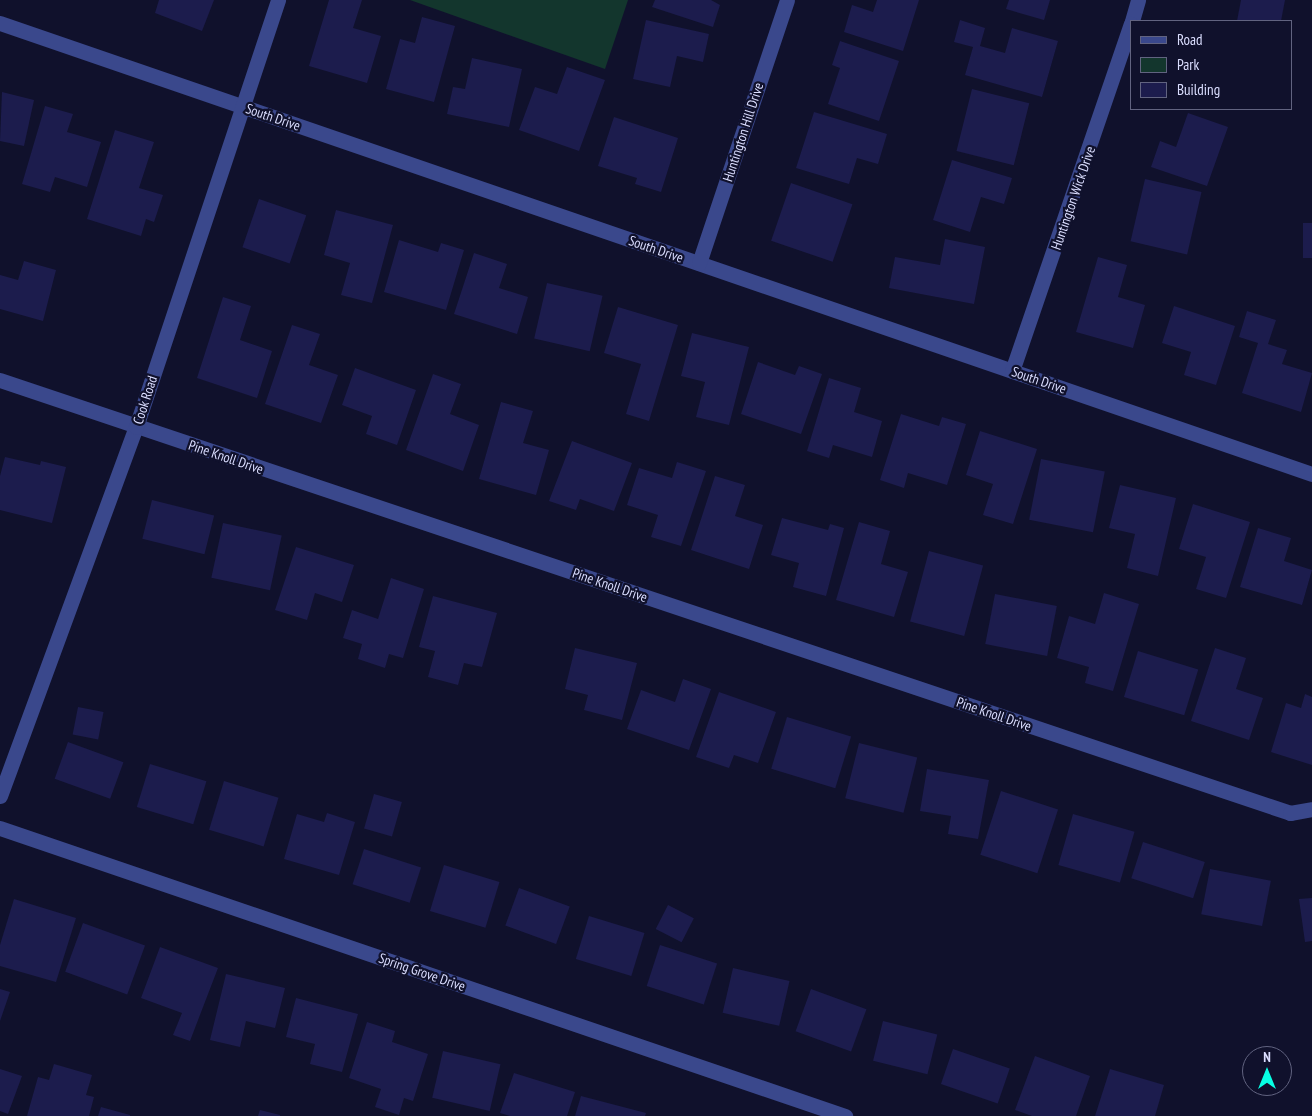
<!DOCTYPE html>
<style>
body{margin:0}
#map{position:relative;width:1312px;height:1116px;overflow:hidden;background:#10112c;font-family:"PT Sans Narrow",sans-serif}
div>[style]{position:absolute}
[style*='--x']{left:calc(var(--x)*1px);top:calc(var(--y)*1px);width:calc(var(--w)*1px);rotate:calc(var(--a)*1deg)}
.green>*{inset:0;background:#13362d}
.building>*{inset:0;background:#1c1c4d;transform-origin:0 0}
.minor>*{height:15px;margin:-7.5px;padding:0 7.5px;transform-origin:7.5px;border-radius:7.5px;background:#3a488c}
span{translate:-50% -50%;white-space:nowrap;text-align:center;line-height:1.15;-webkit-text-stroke:4.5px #10112c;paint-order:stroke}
.street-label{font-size:14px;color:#dbdeff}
.legend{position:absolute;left:1130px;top:20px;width:162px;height:90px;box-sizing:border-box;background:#10112c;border:1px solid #616380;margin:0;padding:6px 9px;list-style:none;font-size:15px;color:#dbdeff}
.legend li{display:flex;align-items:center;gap:10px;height:25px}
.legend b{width:25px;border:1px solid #616380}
.north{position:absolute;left:1242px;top:1046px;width:50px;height:50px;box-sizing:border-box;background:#10112c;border:1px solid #616380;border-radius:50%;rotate:0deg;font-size:14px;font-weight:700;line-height:20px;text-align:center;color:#dbdeff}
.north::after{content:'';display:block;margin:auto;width:18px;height:22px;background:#07ffe3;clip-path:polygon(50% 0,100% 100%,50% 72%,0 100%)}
</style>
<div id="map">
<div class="green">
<div style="clip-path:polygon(410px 0,628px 0,605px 69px)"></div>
</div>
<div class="building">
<div style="clip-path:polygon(159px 0,214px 0,202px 31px,155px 13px)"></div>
<div style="clip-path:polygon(329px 0,362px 0,353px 28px,381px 36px,367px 83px,309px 66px)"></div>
<div style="clip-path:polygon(655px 0,711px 0,720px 5px,713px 27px,652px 7px)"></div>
<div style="clip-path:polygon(877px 0,919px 0,903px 51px,844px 32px,852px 5px,873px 12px)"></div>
<div style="clip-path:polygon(1009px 0,1050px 0,1044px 20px,1006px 9px)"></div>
<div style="clip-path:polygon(1241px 0,1285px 0,1281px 21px,1237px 21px)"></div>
<div style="clip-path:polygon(422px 17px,455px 26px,434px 102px,386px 89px,400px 39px,415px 43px)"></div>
<div style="clip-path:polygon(646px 20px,709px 34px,703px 62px,677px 56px,670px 87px,633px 79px)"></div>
<div style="clip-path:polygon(960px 20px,985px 28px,980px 46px,1005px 53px,1012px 28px,1058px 41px,1042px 97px,965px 75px,973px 47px,954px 42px)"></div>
<div style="clip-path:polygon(840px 41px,899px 61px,879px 121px,828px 104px,840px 68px,832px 65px)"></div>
<div style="clip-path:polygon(472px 58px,522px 69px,509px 127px,447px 114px,453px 87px,465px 89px)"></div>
<div style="clip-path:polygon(567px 67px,605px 80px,579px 151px,519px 130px,535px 87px,557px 94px)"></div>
<div style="left:972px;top:89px;width:59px;height:64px;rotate:14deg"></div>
<div style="clip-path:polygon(2px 92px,34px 100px,24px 146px,0 141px)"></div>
<div style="clip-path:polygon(45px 106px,73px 114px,67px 132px,101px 142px,87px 187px,55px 177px,50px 192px,22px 184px)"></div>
<div style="clip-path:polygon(814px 112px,887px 134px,878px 164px,857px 158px,849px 184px,796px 168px)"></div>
<div style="clip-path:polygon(1188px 113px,1228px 127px,1207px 186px,1151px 167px,1160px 141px,1176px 147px)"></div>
<div style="clip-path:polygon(614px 117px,678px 138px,661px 192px,635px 184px,637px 178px,598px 166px)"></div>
<div style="clip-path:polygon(115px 130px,154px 142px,139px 188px,163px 195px,154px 222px,146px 219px,141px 236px,87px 219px)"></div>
<div style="clip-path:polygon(952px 160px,1012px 178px,1004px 204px,981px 197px,970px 232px,933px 220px)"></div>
<div style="left:1145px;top:179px;width:58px;height:64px;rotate:13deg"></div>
<div style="left:791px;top:183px;width:65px;height:61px;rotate:19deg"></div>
<div style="left:259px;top:199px;width:50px;height:51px;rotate:19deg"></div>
<div style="clip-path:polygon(336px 210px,393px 225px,372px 303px,341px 295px,350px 263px,324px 255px)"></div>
<div style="left:1303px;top:223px;width:9px;height:35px"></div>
<div style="clip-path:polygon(945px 239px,985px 247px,974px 304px,889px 288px,895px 257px,940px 265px)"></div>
<div style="clip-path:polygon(399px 240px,438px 252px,441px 243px,464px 250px,446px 310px,384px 292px)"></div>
<div style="clip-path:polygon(474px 253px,507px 264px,499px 288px,528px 297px,517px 334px,454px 314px)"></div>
<div style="clip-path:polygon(1098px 257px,1127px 265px,1118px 297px,1145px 305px,1133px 348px,1076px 332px)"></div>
<div style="clip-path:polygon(24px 261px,56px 270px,43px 321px,0 309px,0 275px,18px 280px)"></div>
<div style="left:547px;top:283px;width:57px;height:57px;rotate:13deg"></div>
<div style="clip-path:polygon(223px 297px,251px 306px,240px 340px,272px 351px,257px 398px,197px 378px)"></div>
<div style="clip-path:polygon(1174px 306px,1235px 326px,1216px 385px,1184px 375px,1191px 352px,1162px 343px)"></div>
<div style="clip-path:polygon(618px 307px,678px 325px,649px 421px,626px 414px,641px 364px,604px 353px)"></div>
<div style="clip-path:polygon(1247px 311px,1276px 320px,1268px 344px,1287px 350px,1282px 364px,1312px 373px,1301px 412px,1242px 393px,1258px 343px,1239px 337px)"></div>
<div style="clip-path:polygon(292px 325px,320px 334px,309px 365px,338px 375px,321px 423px,265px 404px)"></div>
<div style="clip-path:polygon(692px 333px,749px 347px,729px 425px,696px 417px,705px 382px,681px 376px)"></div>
<div style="clip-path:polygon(758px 362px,795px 375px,799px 366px,822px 374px,801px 434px,741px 414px)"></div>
<div style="clip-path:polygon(355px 368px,416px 390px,397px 445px,366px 434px,372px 416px,342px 405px)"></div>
<div style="clip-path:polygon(433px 374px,461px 384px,450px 414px,479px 425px,463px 471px,406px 450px)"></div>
<div style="clip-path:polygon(829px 378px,861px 388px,854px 412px,882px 421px,872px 457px,833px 445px,829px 458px,807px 451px)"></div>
<div style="clip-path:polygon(501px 402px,533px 411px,523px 443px,549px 450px,536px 495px,479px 479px)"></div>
<div style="clip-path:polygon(901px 414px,939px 426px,942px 417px,966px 424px,947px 485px,908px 473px,904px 488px,880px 480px)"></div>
<div style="clip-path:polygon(980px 431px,1037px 449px,1013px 524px,983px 515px,993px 484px,966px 475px)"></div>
<div style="clip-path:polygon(572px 441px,632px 463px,614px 511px,580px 499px,576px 510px,549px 501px)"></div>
<div style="clip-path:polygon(5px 457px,40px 465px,41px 461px,66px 467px,52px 523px,0 510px,0 476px)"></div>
<div style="left:1041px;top:459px;width:65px;height:62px;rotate:11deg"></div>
<div style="clip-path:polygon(677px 462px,706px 471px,681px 546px,651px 537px,658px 515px,627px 505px,639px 468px,672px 478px)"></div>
<div style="clip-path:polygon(715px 476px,745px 485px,735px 516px,763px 525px,749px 569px,691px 550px)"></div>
<div style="clip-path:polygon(1120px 485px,1176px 498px,1158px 576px,1127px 568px,1135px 534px,1109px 528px)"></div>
<div style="left:152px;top:500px;width:64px;height:40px;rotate:14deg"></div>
<div style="clip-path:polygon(1193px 504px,1250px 522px,1226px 598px,1196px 589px,1206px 557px,1179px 549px)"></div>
<div style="clip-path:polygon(782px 518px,828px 530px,830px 524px,844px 528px,826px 596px,793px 587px,799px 563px,771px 555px)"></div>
<div style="clip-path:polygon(859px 522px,890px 531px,881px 564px,908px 572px,894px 617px,836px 600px)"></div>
<div style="left:223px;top:523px;width:60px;height:56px;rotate:12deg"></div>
<div style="clip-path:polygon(1258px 528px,1291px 538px,1284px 561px,1312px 570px,1302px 605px,1240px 587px)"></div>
<div style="clip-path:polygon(296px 547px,354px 565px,342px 602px,315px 593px,307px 620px,275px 610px)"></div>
<div style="left:929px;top:551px;width:56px;height:73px;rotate:15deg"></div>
<div style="clip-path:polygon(391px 578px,424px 589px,403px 658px,389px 654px,385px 668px,358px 659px,362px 644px,343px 638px,352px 610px,378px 619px)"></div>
<div style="clip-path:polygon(1104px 593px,1139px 604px,1113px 691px,1085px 683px,1089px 667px,1057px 658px,1069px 616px,1095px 624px)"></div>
<div style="left:995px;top:594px;width:63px;height:51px;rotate:11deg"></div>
<div style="clip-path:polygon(433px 596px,497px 613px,482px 667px,464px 663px,458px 685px,428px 677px,435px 651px,419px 647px)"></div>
<div style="clip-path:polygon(575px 648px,637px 663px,622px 720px,584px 710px,588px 695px,565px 689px)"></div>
<div style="clip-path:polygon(1215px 648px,1246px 658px,1236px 689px,1263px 698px,1249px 740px,1191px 721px)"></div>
<div style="left:1138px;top:651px;width:63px;height:48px;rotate:17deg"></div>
<div style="clip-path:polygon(683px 679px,711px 689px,689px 750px,627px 729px,641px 690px,675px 702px)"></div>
<div style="clip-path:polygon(719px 692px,776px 712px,758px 763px,734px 755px,729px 768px,696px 757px)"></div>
<div style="clip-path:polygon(1305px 694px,1312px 697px,1312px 765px,1271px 752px,1286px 703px,1301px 708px)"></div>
<div style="left:78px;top:707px;width:26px;height:28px;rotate:11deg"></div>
<div style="left:787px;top:717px;width:67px;height:54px;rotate:17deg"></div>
<div style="left:68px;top:742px;width:59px;height:39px;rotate:20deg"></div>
<div style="left:859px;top:743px;width:60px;height:57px;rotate:14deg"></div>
<div style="left:150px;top:764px;width:59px;height:45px;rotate:17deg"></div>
<div style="clip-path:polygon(927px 769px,989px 780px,978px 839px,948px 834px,951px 816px,920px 811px)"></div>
<div style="left:224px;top:781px;width:57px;height:51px;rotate:17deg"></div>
<div style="left:1001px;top:791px;width:60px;height:67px;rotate:18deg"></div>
<div style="left:374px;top:794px;width:29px;height:36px;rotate:16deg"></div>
<div style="clip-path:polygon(327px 813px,355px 822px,339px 875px,284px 859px,297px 814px,324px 822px)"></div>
<div style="left:1073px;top:814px;width:64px;height:53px;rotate:16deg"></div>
<div style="left:1143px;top:842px;width:65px;height:38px;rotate:18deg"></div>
<div style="left:364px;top:849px;width:60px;height:37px;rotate:18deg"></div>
<div style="left:444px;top:865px;width:58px;height:48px;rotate:17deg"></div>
<div style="left:1210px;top:869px;width:62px;height:46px;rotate:11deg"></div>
<div style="left:519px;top:888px;width:54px;height:40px;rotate:20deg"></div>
<div style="clip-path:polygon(1312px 898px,1312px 941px,1305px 942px,1299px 899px)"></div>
<div style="clip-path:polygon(14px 899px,76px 918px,56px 982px,0 966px,0 945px)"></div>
<div style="left:668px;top:905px;width:29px;height:27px;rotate:27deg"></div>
<div style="left:589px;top:916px;width:58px;height:45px;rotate:17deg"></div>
<div style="left:83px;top:923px;width:66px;height:52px;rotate:20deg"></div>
<div style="left:660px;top:945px;width:60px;height:43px;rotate:18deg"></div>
<div style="clip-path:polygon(160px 947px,218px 968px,190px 1041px,173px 1035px,182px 1013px,141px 998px)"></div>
<div style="left:733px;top:968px;width:58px;height:46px;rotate:13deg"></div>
<div style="clip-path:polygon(226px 974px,285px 988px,275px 1028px,246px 1021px,240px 1047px,210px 1040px)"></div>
<div style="clip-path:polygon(0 989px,10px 992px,0 1021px)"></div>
<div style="left:811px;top:989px;width:59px;height:45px;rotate:20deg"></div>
<div style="clip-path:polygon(296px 998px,358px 1014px,342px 1072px,310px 1064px,315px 1044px,286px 1037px)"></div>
<div style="left:883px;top:1021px;width:56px;height:41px;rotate:14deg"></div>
<div style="clip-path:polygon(367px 1022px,395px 1031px,392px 1042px,428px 1054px,413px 1101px,404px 1098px,399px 1115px,375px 1107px,381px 1089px,349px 1078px)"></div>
<div style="left:953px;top:1049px;width:60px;height:37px;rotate:19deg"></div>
<div style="left:443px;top:1051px;width:59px;height:48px;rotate:13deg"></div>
<div style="clip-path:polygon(1035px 1056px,1090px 1076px,1076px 1116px,1032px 1116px,1015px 1110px)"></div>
<div style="clip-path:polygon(54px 1064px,92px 1075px,86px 1095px,94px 1097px,89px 1116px,27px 1116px,38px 1077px,49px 1080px)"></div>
<div style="clip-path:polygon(0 1069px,22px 1076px,8px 1114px,0 1111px)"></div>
<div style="clip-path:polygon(1110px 1069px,1164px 1085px,1155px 1116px,1095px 1116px)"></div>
<div style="clip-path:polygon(514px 1073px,575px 1092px,567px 1116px,510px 1116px,500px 1113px)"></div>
<div style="clip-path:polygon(581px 1096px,646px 1113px,645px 1116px,575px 1116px)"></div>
<div style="clip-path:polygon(101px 1107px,130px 1115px,130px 1116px,98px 1116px)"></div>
<div style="clip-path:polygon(260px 1110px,280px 1115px,280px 1116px,258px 1116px)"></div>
</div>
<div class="minor">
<div style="--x:1132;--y:21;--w:22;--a:-74"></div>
<div style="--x:0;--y:23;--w:1387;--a:18.97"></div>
<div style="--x:699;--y:263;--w:277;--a:-71.5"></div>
<div style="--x:1012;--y:371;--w:367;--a:-71.1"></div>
<div style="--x:0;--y:380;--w:1361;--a:18.55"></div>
<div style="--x:1290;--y:813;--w:22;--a:-10"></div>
<div style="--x:0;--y:796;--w:393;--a:-69.8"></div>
<div style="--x:136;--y:427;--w:450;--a:-71.6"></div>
<div style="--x:0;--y:828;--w:893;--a:18.82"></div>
</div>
<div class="street-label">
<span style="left:273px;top:117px;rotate:19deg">South Drive</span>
<span style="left:743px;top:132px;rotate:-72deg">Huntington Hill Drive</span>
<span style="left:1073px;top:198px;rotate:-71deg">Huntington Wick Drive</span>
<span style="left:656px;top:249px;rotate:19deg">South Drive</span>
<span style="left:1039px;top:380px;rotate:19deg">South Drive</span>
<span style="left:145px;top:400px;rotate:-72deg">Cook Road</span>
<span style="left:226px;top:457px;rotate:19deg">Pine Knoll Drive</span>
<span style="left:610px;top:585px;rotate:19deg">Pine Knoll Drive</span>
<span style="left:994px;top:714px;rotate:19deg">Pine Knoll Drive</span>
<span style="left:422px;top:972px;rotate:19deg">Spring Grove Drive</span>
</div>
<ul class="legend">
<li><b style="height:6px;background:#3a488c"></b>Road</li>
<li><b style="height:14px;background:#13362d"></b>Park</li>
<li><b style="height:14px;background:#1c1c4d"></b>Building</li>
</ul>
<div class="north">N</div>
</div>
